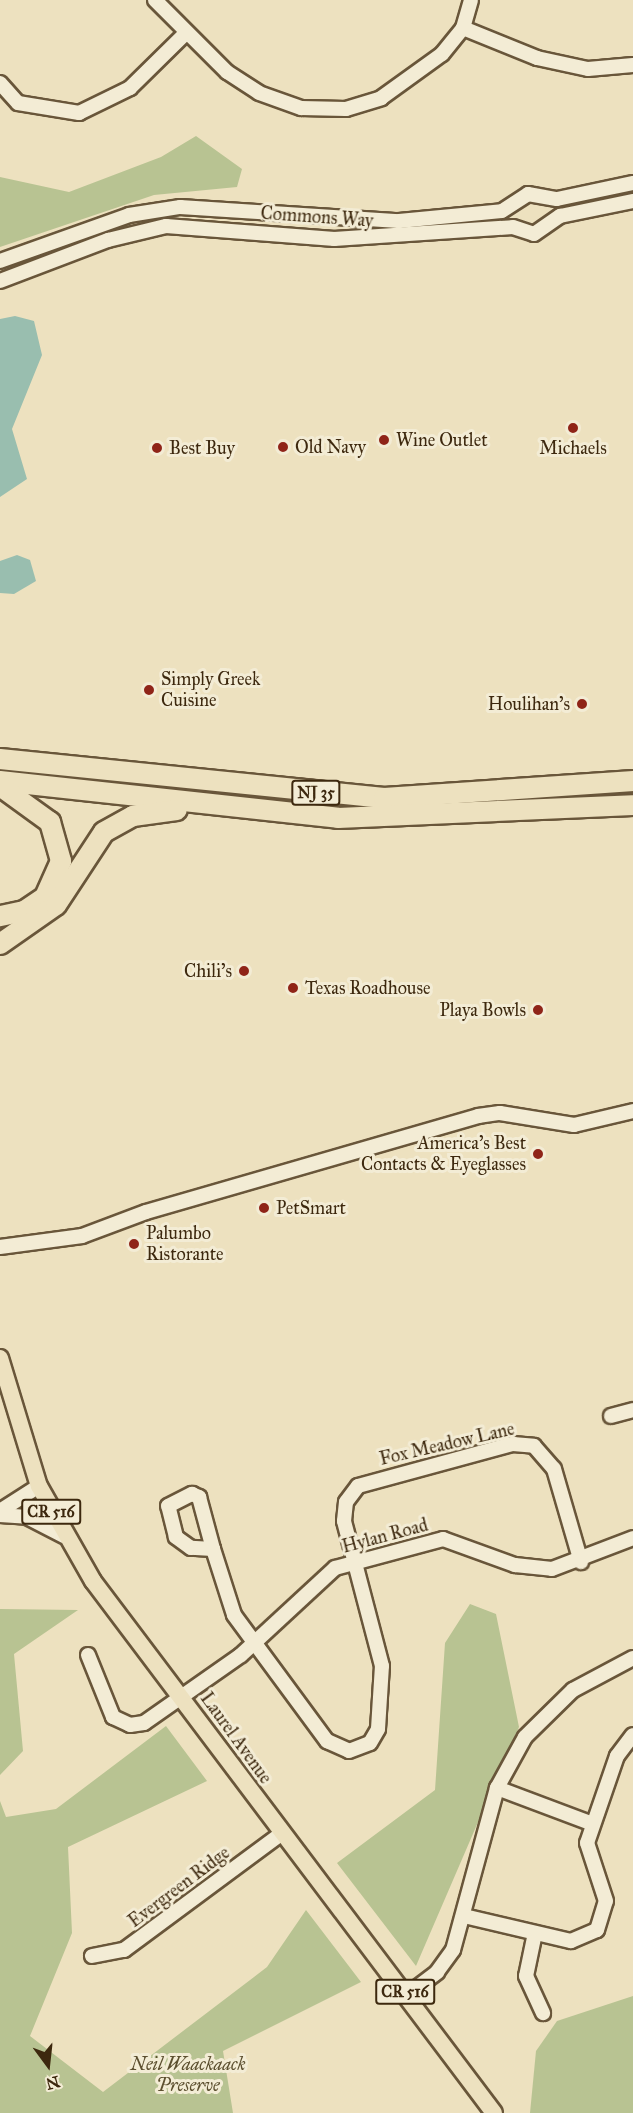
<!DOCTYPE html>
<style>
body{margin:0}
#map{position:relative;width:633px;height:2113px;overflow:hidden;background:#ede1bf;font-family:"IM FELL Great Primer",serif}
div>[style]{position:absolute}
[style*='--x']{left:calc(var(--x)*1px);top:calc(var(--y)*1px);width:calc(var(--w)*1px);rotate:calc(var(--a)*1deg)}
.green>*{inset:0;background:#b8c392}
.water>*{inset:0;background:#99beaf}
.roads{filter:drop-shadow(2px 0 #69563a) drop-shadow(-2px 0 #69563a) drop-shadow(0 2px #69563a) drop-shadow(0 -2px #69563a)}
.minor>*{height:14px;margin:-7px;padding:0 7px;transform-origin:7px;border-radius:7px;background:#f3ecd5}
.major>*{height:16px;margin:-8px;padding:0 8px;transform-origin:8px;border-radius:8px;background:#ede1bf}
.highway>*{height:20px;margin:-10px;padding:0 10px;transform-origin:10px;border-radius:10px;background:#ede1bf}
.dots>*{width:16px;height:16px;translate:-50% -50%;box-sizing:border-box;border:3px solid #f3ecd5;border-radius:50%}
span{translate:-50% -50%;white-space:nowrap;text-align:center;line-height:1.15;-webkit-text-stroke:6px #f3ecd5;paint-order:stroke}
.shield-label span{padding:2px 4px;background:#f3ecd5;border:2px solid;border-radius:4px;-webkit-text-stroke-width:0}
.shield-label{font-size:16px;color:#3d280e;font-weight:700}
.street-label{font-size:18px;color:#3d280e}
.poi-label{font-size:18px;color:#3d280e}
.left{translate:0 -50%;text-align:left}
.right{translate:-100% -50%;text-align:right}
.park-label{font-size:18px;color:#5c4f2f;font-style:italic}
.north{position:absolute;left:18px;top:2035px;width:60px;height:60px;-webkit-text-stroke:4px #f3ecd5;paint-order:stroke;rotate:165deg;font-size:16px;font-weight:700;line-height:24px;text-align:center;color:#3d280e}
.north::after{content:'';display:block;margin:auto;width:21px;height:27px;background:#3d280e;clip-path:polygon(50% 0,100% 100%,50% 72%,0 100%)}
</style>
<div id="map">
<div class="green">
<div style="clip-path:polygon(196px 136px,242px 169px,237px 187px,154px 195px,0 247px,0 177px,69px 192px,161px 157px)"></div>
<div style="clip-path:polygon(470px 1604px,496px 1614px,519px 1727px,416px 1966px,337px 1863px,435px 1790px,445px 1643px)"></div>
<div style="clip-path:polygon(0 1609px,78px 1610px,14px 1654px,23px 1751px,0 1775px)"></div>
<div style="clip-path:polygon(166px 1726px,207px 1781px,68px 1847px,72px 1933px,30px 2036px,103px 2092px,267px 1967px,306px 1910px,361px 1982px,223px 2051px,233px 2113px,0 2113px,0 1801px,6px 1817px,56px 1809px)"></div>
<div style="clip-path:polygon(633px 1996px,633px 2113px,530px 2113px,536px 2051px,557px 2021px)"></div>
</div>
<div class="water">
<div style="clip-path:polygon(15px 316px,34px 321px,42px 355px,12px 429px,27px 479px,0 497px,0 319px)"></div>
<div style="clip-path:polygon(17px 555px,30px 560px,36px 581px,14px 594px,0 593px,0 561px)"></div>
</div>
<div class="roads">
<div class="minor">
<div style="--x:155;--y:0;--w:102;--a:45"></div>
<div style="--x:227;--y:72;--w:38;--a:33"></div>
<div style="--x:259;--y:93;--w:45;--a:19.7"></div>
<div style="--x:301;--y:108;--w:45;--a:1.3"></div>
<div style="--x:346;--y:109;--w:37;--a:-17"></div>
<div style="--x:381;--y:98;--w:75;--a:-35.8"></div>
<div style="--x:442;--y:54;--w:33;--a:-51"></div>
<div style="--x:463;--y:28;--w:29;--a:-74"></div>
<div style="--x:463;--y:28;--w:80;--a:22.1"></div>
<div style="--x:537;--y:58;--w:52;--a:12.2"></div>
<div style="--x:588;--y:69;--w:45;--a:-5.1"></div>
<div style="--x:0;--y:83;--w:27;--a:48"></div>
<div style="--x:18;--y:103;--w:62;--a:9.3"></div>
<div style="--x:79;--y:113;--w:57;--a:-26.1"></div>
<div style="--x:130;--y:88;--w:78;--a:-44.5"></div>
<div style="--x:0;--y:261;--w:137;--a:-19.6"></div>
<div style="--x:129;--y:215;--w:52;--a:-8.9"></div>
<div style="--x:180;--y:207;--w:219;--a:3.7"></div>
<div style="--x:399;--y:221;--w:103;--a:-5.5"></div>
<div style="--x:502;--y:211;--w:31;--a:-33"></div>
<div style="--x:528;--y:194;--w:29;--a:10"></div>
<div style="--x:557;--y:199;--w:78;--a:-11.9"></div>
<div style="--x:0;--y:281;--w:116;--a:-20.8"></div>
<div style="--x:108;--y:240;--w:60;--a:-13.6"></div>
<div style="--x:166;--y:226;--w:169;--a:4.4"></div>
<div style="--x:334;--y:239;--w:179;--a:-3.8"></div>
<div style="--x:513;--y:227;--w:22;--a:18"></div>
<div style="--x:534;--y:234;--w:32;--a:-35"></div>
<div style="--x:560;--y:216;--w:75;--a:-11.6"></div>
<div style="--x:0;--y:1247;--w:83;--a:-7.6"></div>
<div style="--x:82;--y:1236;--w:68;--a:-20.6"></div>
<div style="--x:146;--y:1212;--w:346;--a:-16.1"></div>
<div style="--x:478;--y:1116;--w:22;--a:-8"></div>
<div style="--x:500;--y:1113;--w:75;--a:9.2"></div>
<div style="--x:574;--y:1125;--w:61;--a:-13.3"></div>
<div style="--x:611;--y:1416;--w:23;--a:-15"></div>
<div style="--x:192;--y:1494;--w:8;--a:23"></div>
<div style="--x:199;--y:1497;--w:54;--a:74.9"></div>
<div style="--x:213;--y:1549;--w:22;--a:-177"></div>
<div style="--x:191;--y:1548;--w:19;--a:-144"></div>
<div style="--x:176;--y:1537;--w:32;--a:-104"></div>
<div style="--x:168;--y:1506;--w:27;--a:-27"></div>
<div style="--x:0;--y:1511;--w:46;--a:-32.7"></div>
<div style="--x:0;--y:1515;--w:27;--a:4"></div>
<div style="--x:27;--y:1517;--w:42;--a:27.2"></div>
<div style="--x:213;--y:1549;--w:69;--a:72.3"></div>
<div style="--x:234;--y:1615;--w:157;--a:53.6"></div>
<div style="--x:327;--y:1741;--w:24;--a:24"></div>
<div style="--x:349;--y:1751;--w:22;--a:-21"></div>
<div style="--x:370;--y:1743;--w:16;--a:-60"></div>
<div style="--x:378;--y:1729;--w:63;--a:-86.4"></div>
<div style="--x:382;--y:1666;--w:150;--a:-104.7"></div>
<div style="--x:344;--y:1521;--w:19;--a:-84"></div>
<div style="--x:346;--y:1502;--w:20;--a:-53"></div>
<div style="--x:358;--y:1486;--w:161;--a:-15.2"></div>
<div style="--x:513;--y:1444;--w:21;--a:5"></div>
<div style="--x:534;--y:1446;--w:30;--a:49"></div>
<div style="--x:554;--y:1469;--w:97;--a:73.8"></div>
<div style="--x:88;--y:1655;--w:67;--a:68"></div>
<div style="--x:113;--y:1717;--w:19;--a:25"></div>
<div style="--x:130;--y:1725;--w:14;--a:-8"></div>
<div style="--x:144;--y:1723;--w:118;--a:-35"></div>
<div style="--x:241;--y:1655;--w:128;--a:-42.8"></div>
<div style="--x:335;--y:1568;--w:112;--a:-15"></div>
<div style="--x:443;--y:1539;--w:77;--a:19.9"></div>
<div style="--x:515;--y:1565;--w:37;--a:6"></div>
<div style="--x:552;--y:1569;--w:87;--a:-20.9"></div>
<div style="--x:497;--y:1788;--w:99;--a:20.6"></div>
<div style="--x:464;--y:1916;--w:110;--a:13.2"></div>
<div style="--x:571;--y:1941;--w:28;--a:-23"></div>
<div style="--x:597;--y:1930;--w:30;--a:-73"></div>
<div style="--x:606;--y:1901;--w:61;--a:-108.1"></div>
<div style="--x:587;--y:1843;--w:92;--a:-71"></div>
<div style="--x:617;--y:1756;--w:26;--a:-53"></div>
<div style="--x:535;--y:1933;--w:44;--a:101.8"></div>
<div style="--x:526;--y:1976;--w:41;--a:65.3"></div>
<div style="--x:92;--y:1956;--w:33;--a:-11"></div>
<div style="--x:124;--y:1950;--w:197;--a:-36.5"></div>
<div style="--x:407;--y:1995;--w:38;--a:-37"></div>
<div style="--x:437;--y:1972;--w:27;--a:-54"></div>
<div style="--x:453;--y:1950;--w:168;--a:-74.8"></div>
<div style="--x:497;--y:1788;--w:58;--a:-61.2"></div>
<div style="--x:525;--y:1737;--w:67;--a:-44.4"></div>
<div style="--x:573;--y:1690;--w:68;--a:-28.1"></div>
</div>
<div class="major">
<div style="--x:0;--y:1358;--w:134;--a:73.1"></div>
<div style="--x:39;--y:1486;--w:109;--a:60.4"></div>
<div style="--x:93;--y:1581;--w:666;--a:52.99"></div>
</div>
<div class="highway">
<div style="--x:0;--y:759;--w:386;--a:5.8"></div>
<div style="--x:384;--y:798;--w:250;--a:-3.9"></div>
<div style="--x:0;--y:781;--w:340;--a:6.2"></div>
<div style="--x:338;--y:818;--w:295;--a:-2.5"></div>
<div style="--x:0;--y:786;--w:62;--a:35.8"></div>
<div style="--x:50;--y:822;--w:41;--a:74.2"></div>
<div style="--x:61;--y:861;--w:39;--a:114"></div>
<div style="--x:45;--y:897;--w:25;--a:146"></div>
<div style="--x:24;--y:911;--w:25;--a:168"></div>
<div style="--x:0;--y:944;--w:68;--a:-34.9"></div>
<div style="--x:56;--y:905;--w:87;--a:-56.7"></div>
<div style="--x:104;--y:832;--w:33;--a:-29"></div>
<div style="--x:133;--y:816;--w:44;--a:-7.8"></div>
</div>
</div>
<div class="dots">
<div style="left:573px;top:428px;background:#8f2418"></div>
<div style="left:384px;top:440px;background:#8f2418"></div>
<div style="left:283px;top:447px;background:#8f2418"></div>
<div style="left:157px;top:448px;background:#8f2418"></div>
<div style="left:149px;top:690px;background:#8f2418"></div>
<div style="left:582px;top:704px;background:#8f2418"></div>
<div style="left:244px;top:971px;background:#8f2418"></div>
<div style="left:293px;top:988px;background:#8f2418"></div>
<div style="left:538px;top:1010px;background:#8f2418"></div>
<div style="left:538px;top:1154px;background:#8f2418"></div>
<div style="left:264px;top:1208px;background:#8f2418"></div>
<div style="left:134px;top:1244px;background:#8f2418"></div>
</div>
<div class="shield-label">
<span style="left:316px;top:793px">NJ 35</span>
<span style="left:51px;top:1512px">CR 516</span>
<span style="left:405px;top:1992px">CR 516</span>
</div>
<div class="street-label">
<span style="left:317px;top:217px;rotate:4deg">Commons Way</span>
<span style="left:447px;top:1444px;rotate:-13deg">Fox Meadow Lane</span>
<span style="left:385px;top:1536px;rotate:-15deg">Hylan Road</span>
<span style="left:236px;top:1738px;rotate:54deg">Laurel Avenue</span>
<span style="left:179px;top:1887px;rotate:-37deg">Evergreen Ridge</span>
</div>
<div class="poi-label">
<span class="left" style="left:396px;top:440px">Wine Outlet</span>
<span class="left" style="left:295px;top:447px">Old Navy</span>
<span class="left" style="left:169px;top:448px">Best Buy</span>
<span style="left:573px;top:448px">Michaels</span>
<span class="left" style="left:161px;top:690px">Simply Greek<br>Cuisine</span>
<span class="right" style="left:570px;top:704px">Houlihan's</span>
<span class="right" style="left:232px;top:971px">Chili's</span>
<span class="left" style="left:305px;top:988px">Texas Roadhouse</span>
<span class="right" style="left:526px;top:1010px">Playa Bowls</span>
<span class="right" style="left:526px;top:1154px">America's Best<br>Contacts &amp; Eyeglasses</span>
<span class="left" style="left:276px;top:1208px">PetSmart</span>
<span class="left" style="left:146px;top:1244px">Palumbo<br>Ristorante</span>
</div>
<div class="park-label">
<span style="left:188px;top:2075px">Neil Waackaack<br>Preserve</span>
</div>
<div class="north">N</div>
</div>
